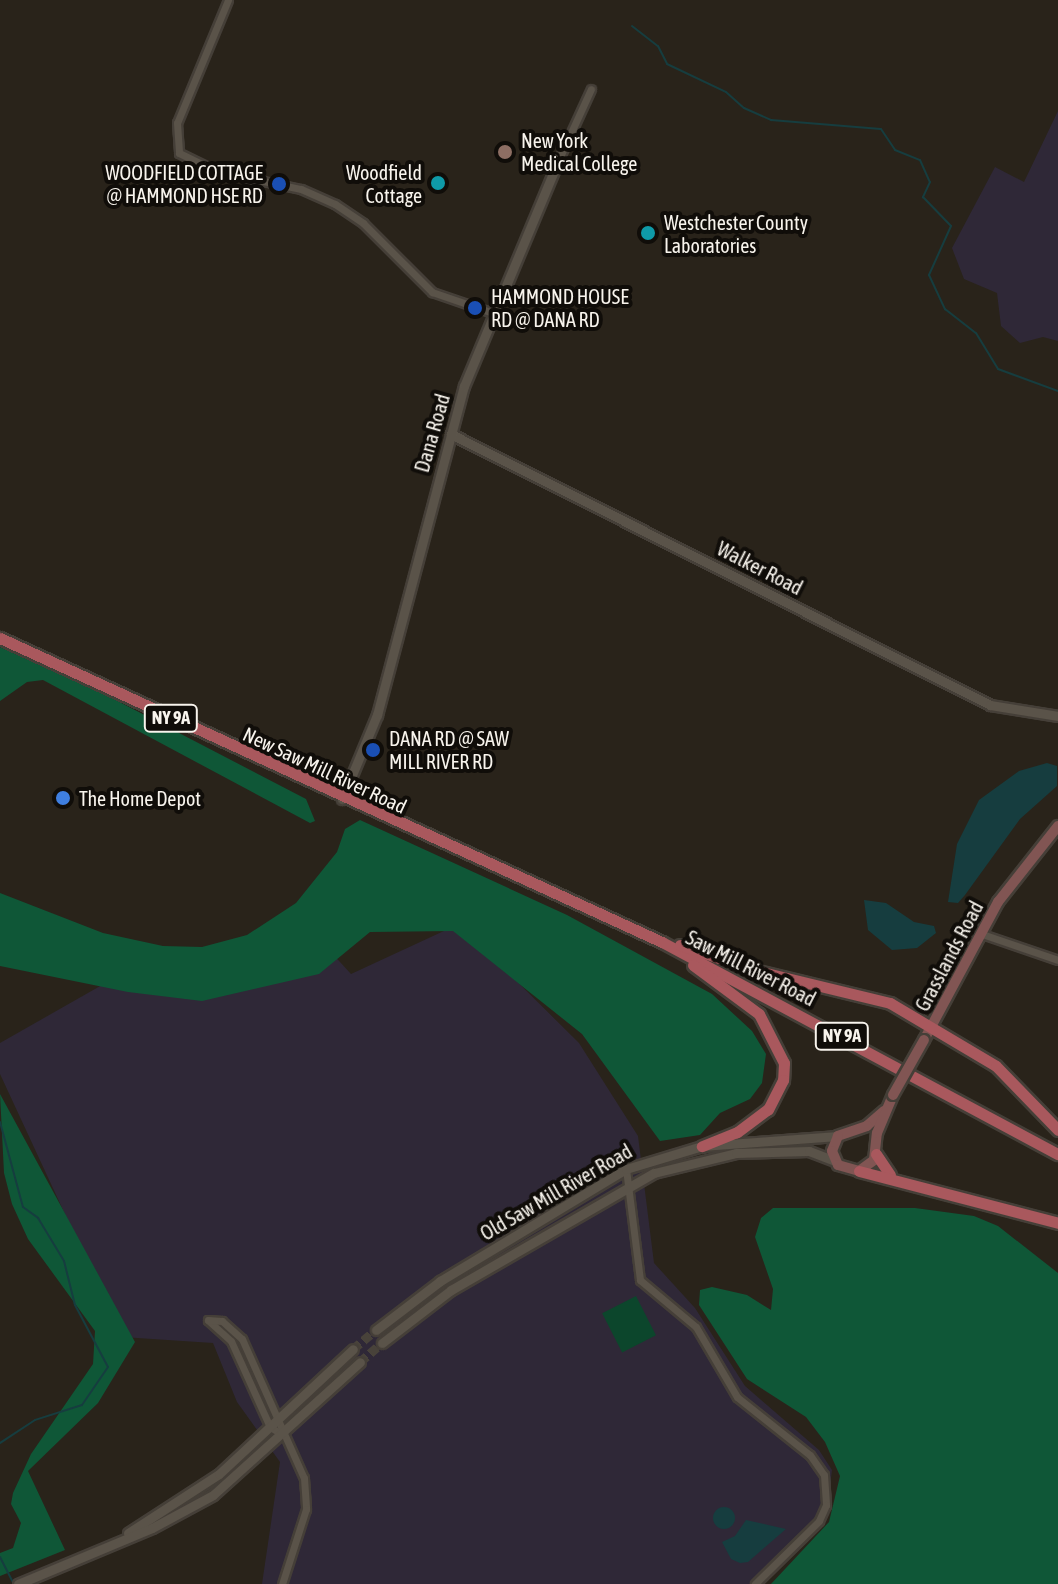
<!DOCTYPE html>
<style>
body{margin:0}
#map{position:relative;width:1058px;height:1584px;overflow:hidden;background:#29231a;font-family:"Asap Condensed",sans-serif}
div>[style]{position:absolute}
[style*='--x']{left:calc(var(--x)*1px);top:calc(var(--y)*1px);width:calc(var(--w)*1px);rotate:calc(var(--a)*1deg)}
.industrial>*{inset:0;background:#2f2837}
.green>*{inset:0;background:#0c462c;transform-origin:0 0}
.forest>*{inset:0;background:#0f5737}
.water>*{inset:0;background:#163d3f}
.round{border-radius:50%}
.stream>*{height:2px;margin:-1px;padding:0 1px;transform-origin:1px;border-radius:1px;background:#163d3f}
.tertiary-tunnel>*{height:9px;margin-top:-4.5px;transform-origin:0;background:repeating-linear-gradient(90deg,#48423a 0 9px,transparent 0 13.5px)}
.roads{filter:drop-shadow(2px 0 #453f38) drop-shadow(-2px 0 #453f38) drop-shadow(0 2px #453f38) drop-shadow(0 -2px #453f38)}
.minor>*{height:7px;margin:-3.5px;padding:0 3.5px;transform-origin:3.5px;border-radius:3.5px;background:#5a5349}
.tertiary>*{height:9px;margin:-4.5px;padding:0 4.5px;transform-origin:4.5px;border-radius:4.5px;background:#5a5349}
.secondary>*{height:10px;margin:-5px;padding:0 5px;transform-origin:5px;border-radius:5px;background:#815553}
.primary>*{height:11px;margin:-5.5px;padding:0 5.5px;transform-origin:5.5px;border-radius:5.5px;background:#a9585d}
.bridges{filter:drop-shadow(2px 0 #453f38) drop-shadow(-2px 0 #453f38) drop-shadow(0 2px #453f38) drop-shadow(0 -2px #453f38)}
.secondary-bridge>*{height:10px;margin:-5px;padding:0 5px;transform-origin:5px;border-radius:5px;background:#815553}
.dots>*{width:22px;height:22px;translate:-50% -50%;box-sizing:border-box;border:4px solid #100d09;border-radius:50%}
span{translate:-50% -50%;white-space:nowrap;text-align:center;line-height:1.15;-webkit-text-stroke:8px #100d09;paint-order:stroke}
.shield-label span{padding:2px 6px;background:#100d09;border:2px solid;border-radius:6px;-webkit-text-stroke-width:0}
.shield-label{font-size:18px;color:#f8f4ed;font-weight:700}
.poi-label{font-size:20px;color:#f8f4ed}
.left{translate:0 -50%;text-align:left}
.right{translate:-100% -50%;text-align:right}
.street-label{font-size:20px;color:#f8f4ed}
</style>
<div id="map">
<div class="industrial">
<div style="clip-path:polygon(1058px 111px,1058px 341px,1043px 337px,1020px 343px,1001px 326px,997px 293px,964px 279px,952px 248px,995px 167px,1024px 182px)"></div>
<div style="clip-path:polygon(459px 924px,579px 1043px,638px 1136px,654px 1263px,695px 1308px,745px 1386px,819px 1450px,832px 1470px,826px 1518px,764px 1584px,262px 1584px,280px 1462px,237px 1402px,213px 1343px,122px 1337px,0 1074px,0 1043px,109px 981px,330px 951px,351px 974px)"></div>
</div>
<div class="green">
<div style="left:636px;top:1296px;width:44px;height:38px;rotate:63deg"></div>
</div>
<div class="forest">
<div style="clip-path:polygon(0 647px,106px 695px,306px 799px,315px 821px,310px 823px,43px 680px,27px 682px,0 701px)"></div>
<div style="clip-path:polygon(360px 820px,567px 915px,712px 994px,752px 1031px,766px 1054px,762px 1083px,750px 1099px,720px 1113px,700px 1135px,660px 1141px,582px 1034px,453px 931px,370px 932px,319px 974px,202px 1001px,128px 992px,0 966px,0 893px,103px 933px,163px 946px,202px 947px,247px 935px,296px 903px,337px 852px,345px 829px)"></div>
<div style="clip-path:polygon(0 1094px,135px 1342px,98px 1403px,28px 1471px,65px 1550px,0 1576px,0 1553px,13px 1548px,21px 1523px,11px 1504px,13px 1493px,31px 1454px,93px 1364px,95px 1331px,28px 1239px,12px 1204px,4px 1173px)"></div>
<div style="clip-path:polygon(773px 1208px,915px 1208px,974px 1216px,998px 1226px,1058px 1273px,1058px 1584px,771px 1584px,829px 1522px,840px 1476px,825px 1442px,806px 1417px,747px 1379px,699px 1305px,700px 1290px,712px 1287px,747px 1295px,771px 1310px,773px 1289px,755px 1237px,761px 1218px)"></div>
</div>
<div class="water">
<div style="clip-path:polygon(1047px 763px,1057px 766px,1057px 786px,1020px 819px,965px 895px,958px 903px,948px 902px,957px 844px,979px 800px,1019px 771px)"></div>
<div style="clip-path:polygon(864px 900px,886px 903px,914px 922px,934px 926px,936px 933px,917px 948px,892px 950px,868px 930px)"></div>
<div class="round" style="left:713px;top:1507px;width:22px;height:22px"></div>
<div style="clip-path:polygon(746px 1520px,786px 1529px,748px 1562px,740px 1563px,731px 1559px,722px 1542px,735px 1536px)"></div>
</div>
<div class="stream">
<div style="--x:632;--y:26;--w:33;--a:38"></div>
<div style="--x:658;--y:46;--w:20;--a:63"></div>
<div style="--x:667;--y:64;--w:65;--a:25.4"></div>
<div style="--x:726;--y:92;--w:24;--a:42"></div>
<div style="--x:744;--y:108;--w:30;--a:24"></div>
<div style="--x:771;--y:120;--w:110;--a:4.7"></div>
<div style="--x:881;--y:129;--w:25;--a:56"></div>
<div style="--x:895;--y:150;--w:27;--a:22"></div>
<div style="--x:920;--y:160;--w:24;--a:66"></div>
<div style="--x:930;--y:182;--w:17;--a:115"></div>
<div style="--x:923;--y:197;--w:40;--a:46"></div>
<div style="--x:951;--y:226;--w:54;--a:114.2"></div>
<div style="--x:929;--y:275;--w:38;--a:65"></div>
<div style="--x:945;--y:309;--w:39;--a:38"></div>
<div style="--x:976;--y:333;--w:42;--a:58.6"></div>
<div style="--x:998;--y:369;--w:64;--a:20.1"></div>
<div style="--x:0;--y:1122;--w:88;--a:74.9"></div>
<div style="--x:23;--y:1207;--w:19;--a:36"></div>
<div style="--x:38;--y:1218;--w:50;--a:58.8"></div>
<div style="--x:64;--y:1261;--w:45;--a:76"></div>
<div style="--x:75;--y:1305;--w:70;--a:62"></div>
<div style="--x:108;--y:1367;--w:46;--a:124.4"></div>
<div style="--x:82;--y:1405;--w:49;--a:162.3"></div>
<div style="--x:35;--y:1420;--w:42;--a:146.7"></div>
<div style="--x:0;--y:1557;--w:30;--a:63"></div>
</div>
<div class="tertiary-tunnel">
<div style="--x:353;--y:1349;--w:30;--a:-40"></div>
<div style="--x:360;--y:1362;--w:29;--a:-41"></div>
</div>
<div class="roads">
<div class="minor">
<div style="--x:228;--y:0;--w:133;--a:112.5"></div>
<div style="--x:177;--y:123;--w:30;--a:86"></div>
<div style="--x:179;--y:153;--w:41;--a:25.9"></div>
<div style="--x:216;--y:171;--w:87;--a:12"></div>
<div style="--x:301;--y:189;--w:37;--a:24"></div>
<div style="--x:335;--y:204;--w:34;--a:34"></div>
<div style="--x:363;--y:223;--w:98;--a:45"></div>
<div style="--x:432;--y:292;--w:65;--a:19"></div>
<div style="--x:558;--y:161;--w:79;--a:-65.4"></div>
<div style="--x:982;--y:934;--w:80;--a:18.9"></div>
<div style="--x:626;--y:1169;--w:112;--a:82.8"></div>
<div style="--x:640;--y:1280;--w:73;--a:40"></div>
<div style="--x:696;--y:1327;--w:81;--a:59.6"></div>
<div style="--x:737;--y:1397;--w:93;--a:38.5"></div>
<div style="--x:810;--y:1455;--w:24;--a:55"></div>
<div style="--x:824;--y:1475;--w:30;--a:86"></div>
<div style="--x:826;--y:1505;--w:17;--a:114"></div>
<div style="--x:819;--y:1521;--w:90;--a:135.5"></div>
<div style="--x:282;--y:1434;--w:14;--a:-150"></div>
<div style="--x:270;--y:1427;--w:94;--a:-114.4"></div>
<div style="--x:231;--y:1341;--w:31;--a:-138"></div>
<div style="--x:208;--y:1320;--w:14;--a:4"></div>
<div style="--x:222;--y:1321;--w:27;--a:42"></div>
<div style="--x:242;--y:1339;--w:152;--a:66"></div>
<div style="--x:304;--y:1478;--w:31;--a:86"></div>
<div style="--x:306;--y:1509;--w:79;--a:107.7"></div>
</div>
<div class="tertiary">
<div style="--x:451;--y:434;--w:603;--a:26.69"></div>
<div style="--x:990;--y:705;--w:69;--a:9.2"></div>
<div style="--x:342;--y:799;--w:91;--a:-67.4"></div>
<div style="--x:377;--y:715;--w:340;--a:-75.2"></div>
<div style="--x:464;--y:386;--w:244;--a:-67.3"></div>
<div style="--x:376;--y:1330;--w:81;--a:-37.4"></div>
<div style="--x:440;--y:1281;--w:217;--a:-31.1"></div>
<div style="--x:626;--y:1169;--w:79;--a:-16.8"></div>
<div style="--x:702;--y:1146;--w:136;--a:-4.2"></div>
<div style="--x:382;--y:1343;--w:87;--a:-37.5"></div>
<div style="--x:451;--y:1290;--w:234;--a:-30"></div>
<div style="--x:654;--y:1173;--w:84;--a:-13.7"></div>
<div style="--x:736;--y:1153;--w:73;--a:-1.6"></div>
<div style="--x:809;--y:1151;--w:28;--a:21"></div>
<div style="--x:128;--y:1533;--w:108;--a:-33"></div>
<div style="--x:219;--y:1474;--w:183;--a:-43"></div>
<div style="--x:18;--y:1584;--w:145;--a:-22.7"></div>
<div style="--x:152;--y:1528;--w:69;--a:-28.4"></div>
<div style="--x:213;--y:1495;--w:198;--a:-42.1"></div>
</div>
<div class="secondary">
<div style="--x:924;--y:1040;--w:157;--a:-61.8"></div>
<div style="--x:998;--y:902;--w:97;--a:-51.7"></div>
<div style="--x:884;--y:1111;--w:23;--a:139"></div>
<div style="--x:867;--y:1126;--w:31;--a:161"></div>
<div style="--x:838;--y:1136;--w:16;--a:112"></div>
<div style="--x:832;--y:1151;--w:15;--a:67"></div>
<div style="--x:838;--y:1165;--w:22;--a:16"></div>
<div style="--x:859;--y:1171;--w:19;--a:-36"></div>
<div style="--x:874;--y:1160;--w:27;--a:-84"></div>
<div style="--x:877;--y:1133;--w:41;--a:-67.2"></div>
</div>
<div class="primary">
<div style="--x:0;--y:638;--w:728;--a:24.67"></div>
<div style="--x:662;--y:942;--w:449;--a:28.2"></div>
<div style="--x:680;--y:945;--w:82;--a:18.4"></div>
<div style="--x:758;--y:971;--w:136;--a:13.6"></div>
<div style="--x:890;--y:1003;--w:123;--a:30.7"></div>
<div style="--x:996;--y:1066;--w:89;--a:45.9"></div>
<div style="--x:693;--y:965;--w:82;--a:36.6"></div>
<div style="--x:759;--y:1014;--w:55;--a:63"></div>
<div style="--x:784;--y:1063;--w:17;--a:93"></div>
<div style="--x:783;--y:1080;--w:33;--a:117"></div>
<div style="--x:768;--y:1109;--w:39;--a:143"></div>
<div style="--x:737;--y:1132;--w:38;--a:158"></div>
<div style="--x:876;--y:1154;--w:25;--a:56"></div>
<div style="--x:859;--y:1171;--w:206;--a:14.6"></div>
</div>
</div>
<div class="bridges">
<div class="secondary-bridge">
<div style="--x:893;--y:1095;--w:63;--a:-60.6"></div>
</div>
</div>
<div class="dots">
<div style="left:505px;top:152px;background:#8d6e63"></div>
<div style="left:438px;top:183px;background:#0f9aa8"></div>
<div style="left:279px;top:184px;background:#1a4fb4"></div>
<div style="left:648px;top:233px;background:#0f9aa8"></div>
<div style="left:475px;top:308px;background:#1a4fb4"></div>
<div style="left:373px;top:750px;background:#1a4fb4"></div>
<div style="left:63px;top:798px;background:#3f7fe0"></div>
</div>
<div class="shield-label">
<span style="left:171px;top:718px">NY 9A</span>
<span style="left:842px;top:1036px">NY 9A</span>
</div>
<div class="poi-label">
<span class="left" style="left:521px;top:152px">New York<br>Medical College</span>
<span class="right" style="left:263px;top:184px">WOODFIELD COTTAGE<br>@ HAMMOND HSE RD</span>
<span class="right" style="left:422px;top:184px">Woodfield<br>Cottage</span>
<span class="left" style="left:664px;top:234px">Westchester County<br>Laboratories</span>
<span class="left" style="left:491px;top:308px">HAMMOND HOUSE<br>RD @ DANA RD</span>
<span class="left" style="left:389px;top:750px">DANA RD @ SAW<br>MILL RIVER RD</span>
<span class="left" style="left:79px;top:798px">The Home Depot</span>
</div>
<div class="street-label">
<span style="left:432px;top:433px;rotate:-74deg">Dana Road</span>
<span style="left:760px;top:568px;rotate:27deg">Walker Road</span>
<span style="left:325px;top:770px;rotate:25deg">New Saw Mill River Road</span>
<span style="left:949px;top:956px;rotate:-62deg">Grasslands Road</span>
<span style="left:751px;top:968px;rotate:27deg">Saw Mill River Road</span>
<span style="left:556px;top:1192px;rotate:-30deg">Old Saw Mill River Road</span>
</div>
</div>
